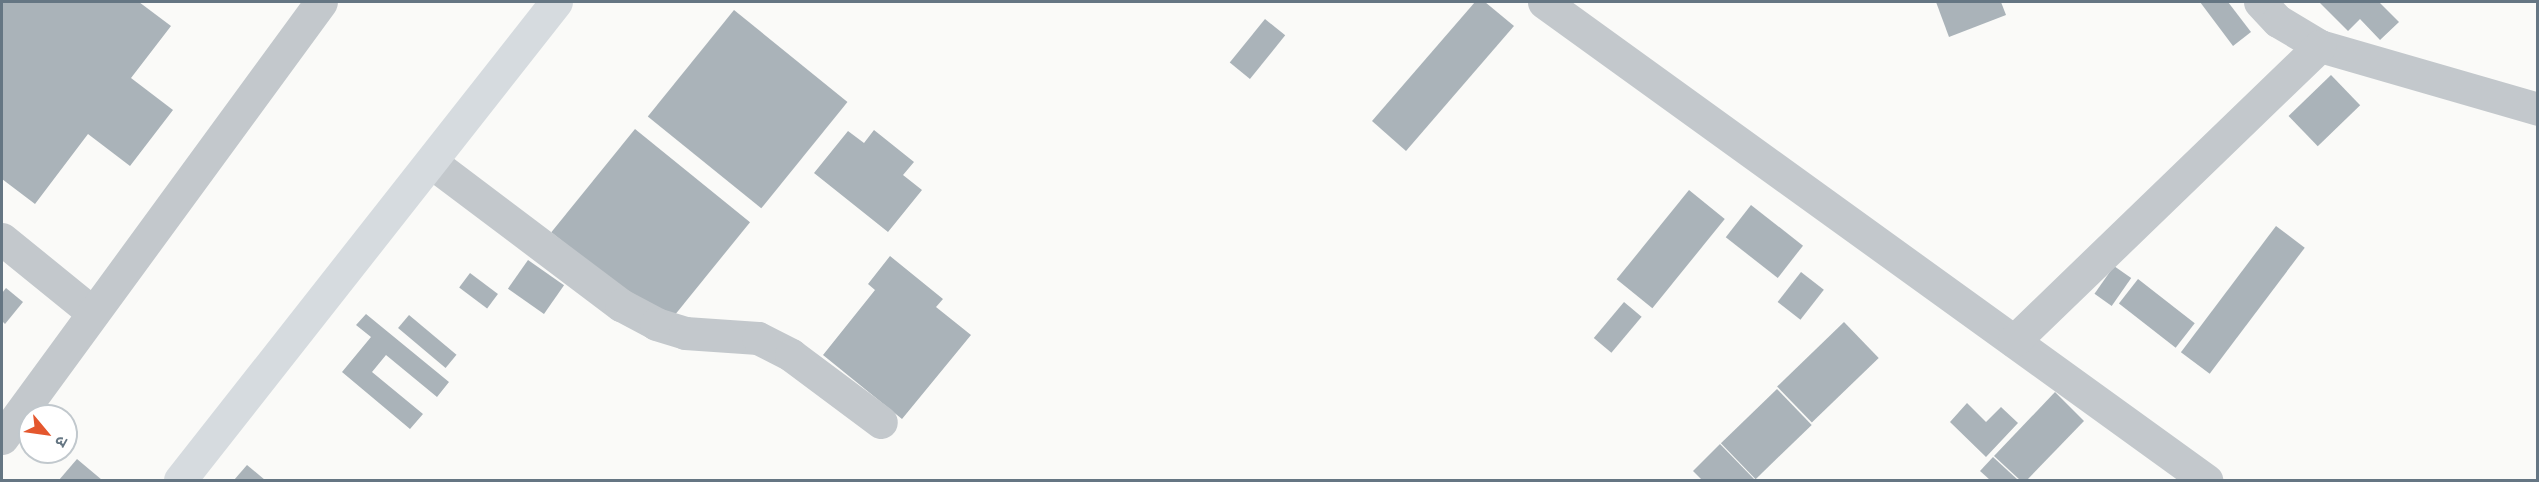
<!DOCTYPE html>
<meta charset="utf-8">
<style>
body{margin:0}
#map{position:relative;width:2539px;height:482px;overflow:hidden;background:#fafaf8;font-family:Lato,"Noto Sans Devanagari",sans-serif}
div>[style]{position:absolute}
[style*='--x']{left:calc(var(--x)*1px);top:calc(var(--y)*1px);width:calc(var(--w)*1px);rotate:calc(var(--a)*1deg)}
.building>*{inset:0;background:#aab3b9;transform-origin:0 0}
.minor>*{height:33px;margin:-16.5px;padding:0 16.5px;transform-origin:16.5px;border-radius:16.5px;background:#c3c8cc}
.major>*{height:33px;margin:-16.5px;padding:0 16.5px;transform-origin:16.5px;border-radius:16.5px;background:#d6dbdf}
span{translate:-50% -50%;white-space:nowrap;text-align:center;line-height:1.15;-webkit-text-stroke:6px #fff;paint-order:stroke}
.frame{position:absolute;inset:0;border:3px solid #657683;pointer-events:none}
.north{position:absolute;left:18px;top:404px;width:60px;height:60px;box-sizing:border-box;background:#fff;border:2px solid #c1c8cd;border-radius:50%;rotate:119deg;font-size:16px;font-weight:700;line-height:24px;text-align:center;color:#657683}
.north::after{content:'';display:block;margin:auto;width:21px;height:27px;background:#e4572e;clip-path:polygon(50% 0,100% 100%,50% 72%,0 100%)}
</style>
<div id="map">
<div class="building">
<div style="clip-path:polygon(2px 2px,139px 2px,171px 26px,131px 78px,173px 110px,130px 166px,88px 134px,35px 204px,2px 179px)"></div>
<div style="clip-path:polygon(1475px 2px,1485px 2px,1514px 26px,1406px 151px,1372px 121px)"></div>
<div style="clip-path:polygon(1936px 2px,2001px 2px,2006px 15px,1949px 37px)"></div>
<div style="clip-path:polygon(2200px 2px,2228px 2px,2251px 32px,2233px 46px)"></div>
<div style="clip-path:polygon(2319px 2px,2379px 2px,2399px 22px,2380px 40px,2360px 19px,2348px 31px)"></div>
<div style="left:734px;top:10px;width:146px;height:137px;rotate:39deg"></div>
<div style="left:1265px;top:19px;width:26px;height:56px;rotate:39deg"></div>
<div style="left:2331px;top:75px;width:42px;height:59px;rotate:46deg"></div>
<div style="left:635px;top:129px;width:148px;height:133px;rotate:39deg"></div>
<div style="clip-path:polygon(874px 130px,914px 162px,903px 175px,922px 190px,888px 232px,814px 173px,848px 131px,864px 143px)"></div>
<div style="left:1689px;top:190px;width:46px;height:115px;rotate:39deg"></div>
<div style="left:1751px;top:205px;width:66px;height:41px;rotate:38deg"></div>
<div style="left:2276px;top:226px;width:36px;height:158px;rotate:37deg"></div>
<div style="clip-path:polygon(890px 256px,943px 299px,936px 307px,971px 335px,902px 419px,823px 355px,875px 290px,868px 284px)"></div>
<div style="left:528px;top:260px;width:44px;height:35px;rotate:35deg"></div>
<div style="left:2114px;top:266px;width:21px;height:34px;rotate:35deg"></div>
<div style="left:1801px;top:272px;width:29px;height:38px;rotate:38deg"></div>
<div style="left:470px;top:273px;width:35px;height:18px;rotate:37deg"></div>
<div style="left:2138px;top:279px;width:72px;height:31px;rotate:38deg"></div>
<div style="clip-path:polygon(6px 288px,23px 302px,5px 324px,2px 321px,2px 293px)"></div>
<div style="left:1624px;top:302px;width:23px;height:47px;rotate:40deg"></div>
<div style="clip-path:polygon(366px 314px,449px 382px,437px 397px,386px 355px,372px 372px,423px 414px,410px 429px,342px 372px,371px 337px,356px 325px)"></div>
<div style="left:409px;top:315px;width:62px;height:17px;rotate:40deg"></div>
<div style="left:1844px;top:322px;width:50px;height:93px;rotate:46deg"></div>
<div style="left:1777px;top:389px;width:50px;height:78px;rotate:46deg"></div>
<div style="clip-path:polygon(2055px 392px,2084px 421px,2027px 480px,2020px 480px,1994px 456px)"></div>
<div style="clip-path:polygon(1967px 403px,1986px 422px,2001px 407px,2018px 423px,1986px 457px,1950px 422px)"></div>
<div style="clip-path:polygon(1720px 444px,1755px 480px,1702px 480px,1693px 471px)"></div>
<div style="clip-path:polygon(1993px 457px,2018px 480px,1990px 480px,1980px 471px)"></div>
<div style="clip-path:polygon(77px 459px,102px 480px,59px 480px)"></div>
<div style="clip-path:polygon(247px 465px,265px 480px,234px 480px)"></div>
</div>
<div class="minor">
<div style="--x:1544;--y:2;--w:817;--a:35.83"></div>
<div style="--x:2260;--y:2;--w:26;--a:47"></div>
<div style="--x:2278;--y:21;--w:49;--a:30.8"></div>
<div style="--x:2320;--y:46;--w:227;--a:16.1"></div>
<div style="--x:431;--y:162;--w:238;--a:37"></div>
<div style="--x:621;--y:305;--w:40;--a:28"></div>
<div style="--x:656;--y:324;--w:30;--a:17"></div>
<div style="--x:685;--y:333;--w:73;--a:3.9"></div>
<div style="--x:758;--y:338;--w:37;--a:27"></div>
<div style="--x:791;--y:355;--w:112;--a:36.7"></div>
<div style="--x:2;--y:239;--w:117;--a:39.1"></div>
<div style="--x:2014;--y:341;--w:425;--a:-44"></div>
<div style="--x:2;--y:438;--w:540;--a:-53.81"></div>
</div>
<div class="major">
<div style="--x:180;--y:480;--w:608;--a:-51.81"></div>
</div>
<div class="frame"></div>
<div class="north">उ</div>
</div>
